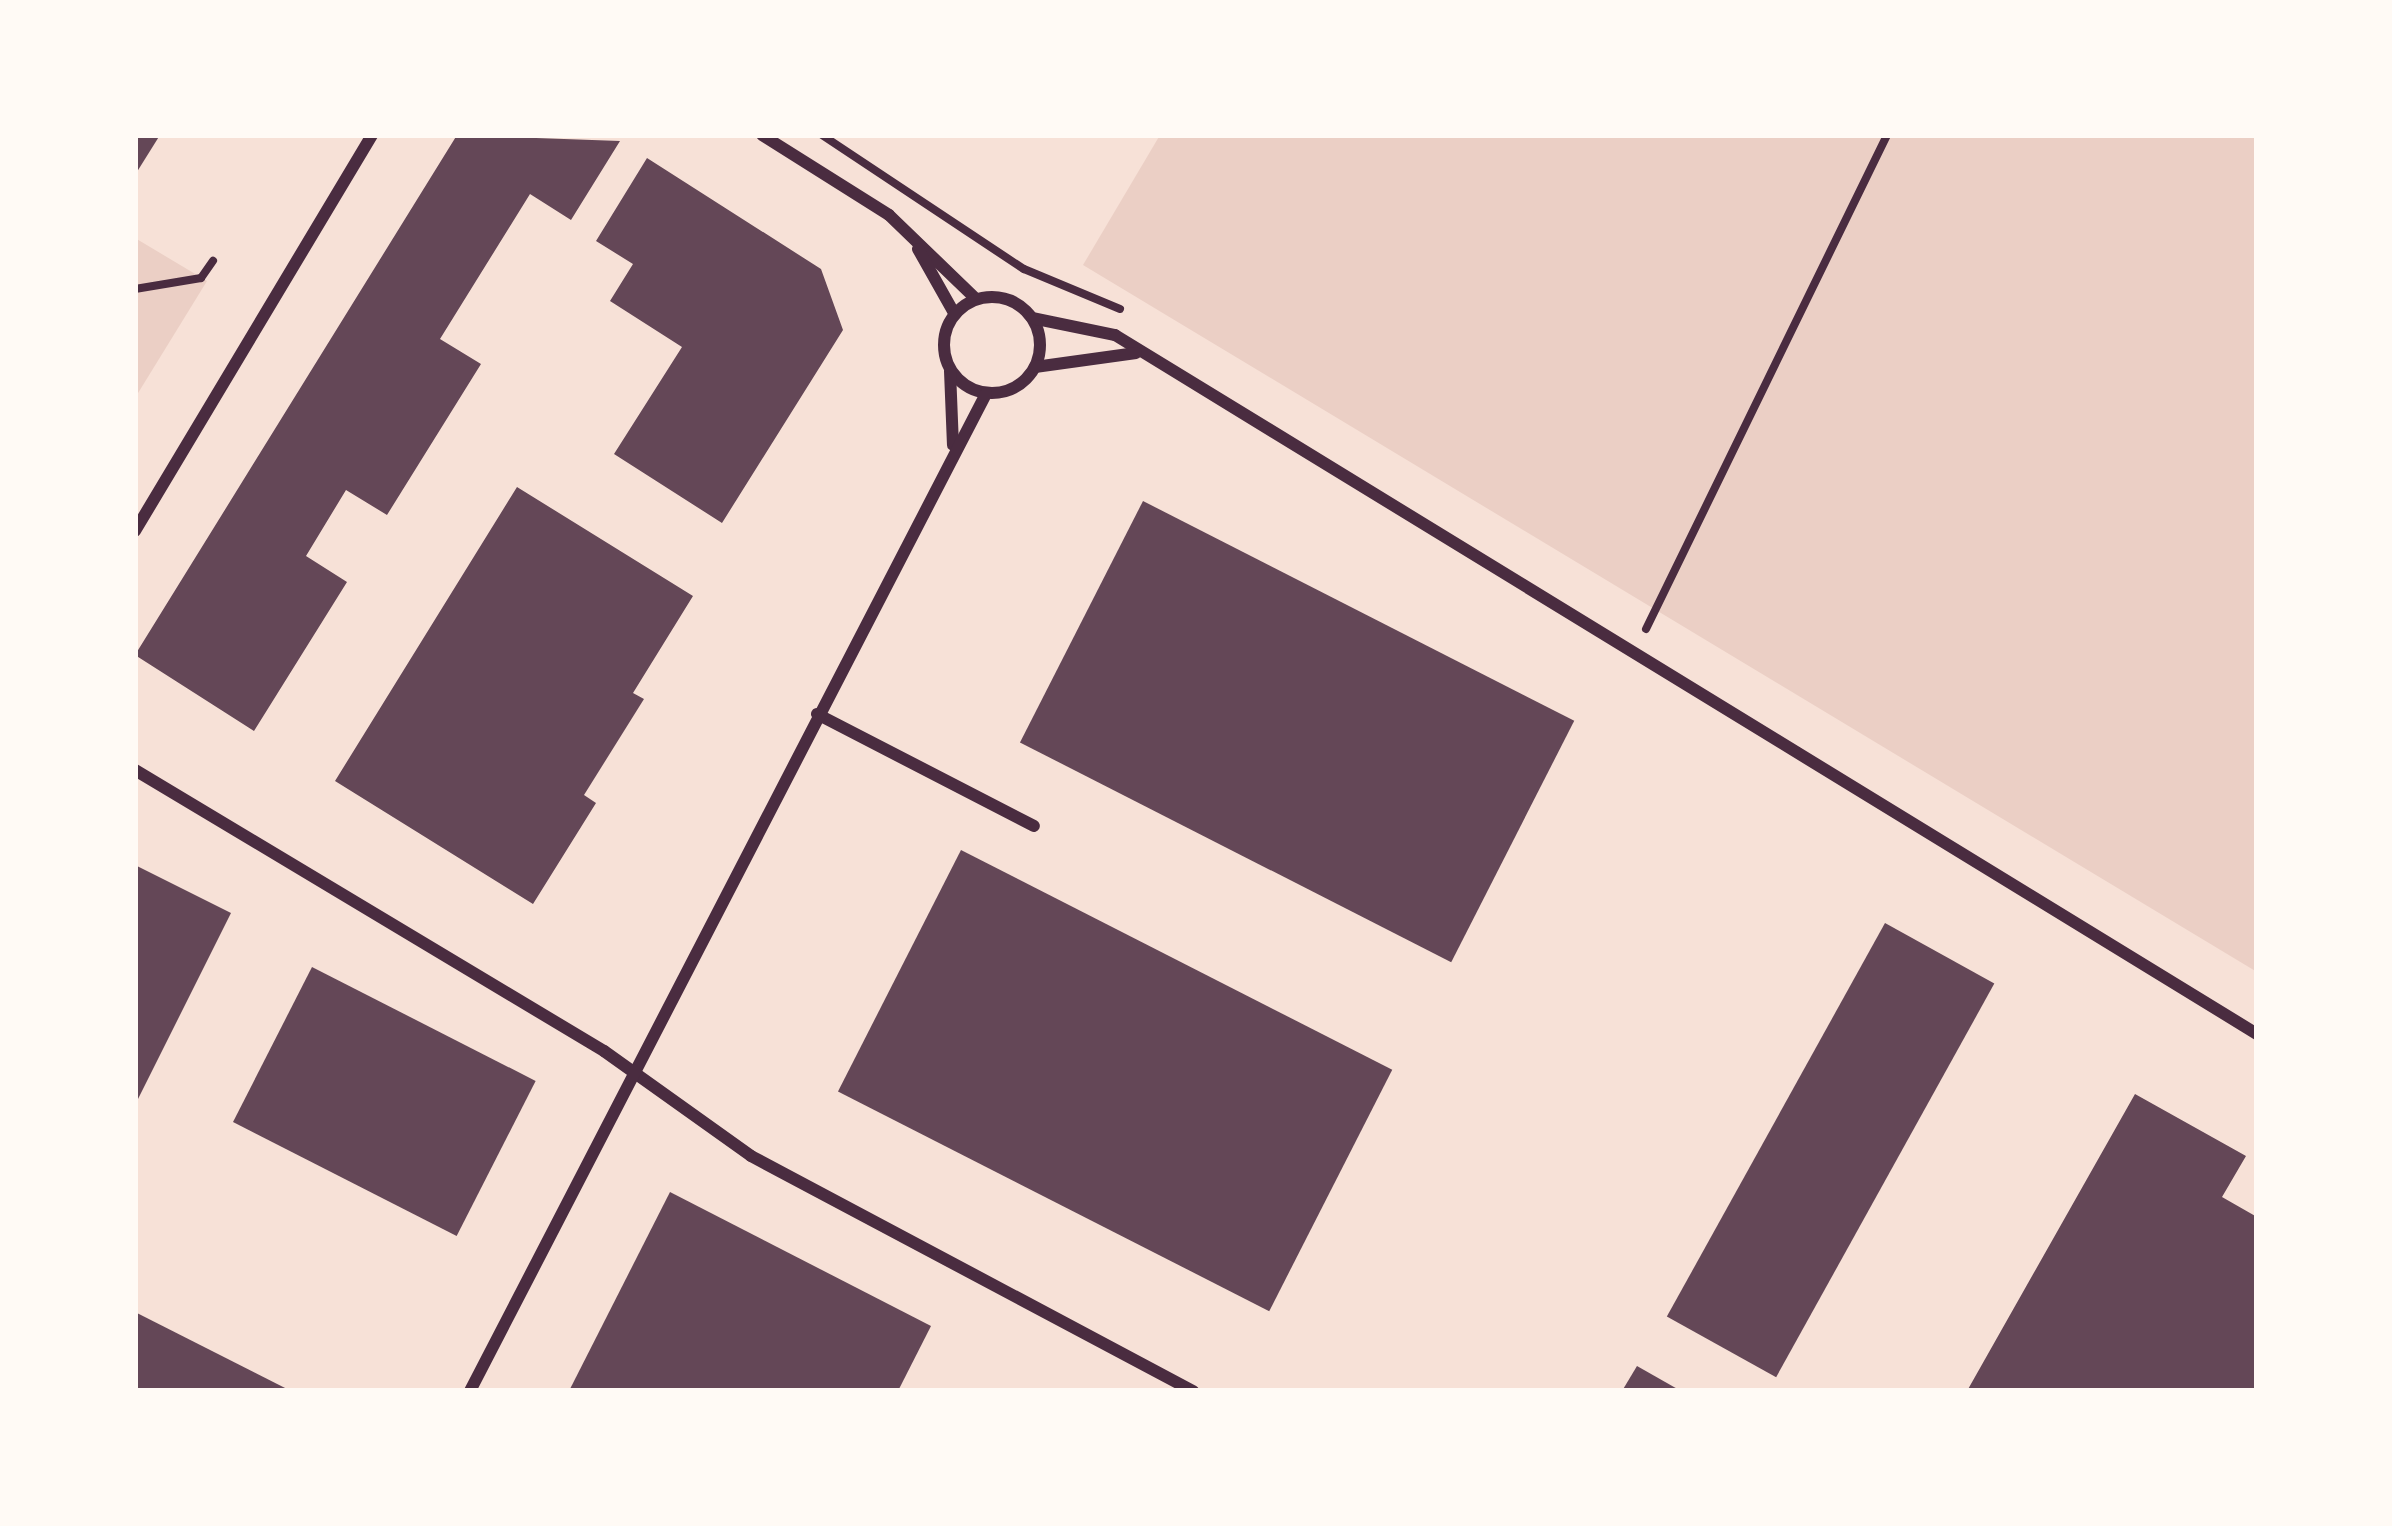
<!DOCTYPE html>
<style>
body{margin:0}
#map{position:relative;width:2392px;height:1526px;overflow:hidden;background:#f7e1d7;font-family:Inter,sans-serif}
div>[style]{position:absolute}
[style*='--x']{left:calc(var(--x)*1px);top:calc(var(--y)*1px);width:calc(var(--w)*1px);rotate:calc(var(--a)*1deg)}
.green>*{inset:0;background:#ebcfc5}
.building>*{inset:0;background:#644757;transform-origin:0 0}
.path>*{height:8px;margin:-4px;padding:0 4px;transform-origin:4px;border-radius:4px;background:#4a2c40}
.minor>*{height:12px;margin:-6px;padding:0 6px;transform-origin:6px;border-radius:6px;background:#4a2c40}
.minor>.ring{margin:-6px;padding:0;box-sizing:content-box;background:none;border:12px solid #4a2c40;border-radius:50%}
span{translate:-50% -50%;white-space:nowrap;text-align:center;line-height:1.15;-webkit-text-stroke:9px #fffaf5;paint-order:stroke}
.frame{position:absolute;inset:0;border:138px solid #fffaf5;pointer-events:none}
</style>
<div id="map">
<div class="green">
<div style="clip-path:polygon(1160px 135px,2257px 135px,2257px 972px,1083px 265px)"></div>
<div style="clip-path:polygon(135px 238px,207px 281px,135px 398px)"></div>
</div>
<div class="building">
<div style="clip-path:polygon(135px 135px,160px 135px,135px 175px)"></div>
<div style="clip-path:polygon(457px 135px,620px 141px,571px 220px,530px 194px,440px 339px,481px 364px,387px 515px,346px 490px,306px 556px,347px 582px,254px 731px,135px 655px)"></div>
<div style="clip-path:polygon(647px 158px,821px 269px,843px 330px,722px 523px,614px 454px,682px 347px,610px 301px,633px 264px,596px 241px)"></div>
<div style="clip-path:polygon(517px 487px,693px 596px,633px 693px,644px 699px,584px 795px,596px 803px,533px 904px,335px 781px)"></div>
<div style="left:1143px;top:501px;width:484px;height:271px;rotate:27deg"></div>
<div style="left:961px;top:850px;width:484px;height:271px;rotate:27deg"></div>
<div style="clip-path:polygon(135px 865px,231px 913px,135px 1105px)"></div>
<div style="left:1885px;top:923px;width:125px;height:450px;rotate:29deg"></div>
<div style="left:312px;top:967px;width:251px;height:174px;rotate:27deg"></div>
<div style="clip-path:polygon(2135px 1094px,2246px 1156px,2222px 1197px,2257px 1217px,2257px 1391px,1967px 1391px)"></div>
<div style="clip-path:polygon(670px 1192px,931px 1326px,898px 1391px,569px 1391px)"></div>
<div style="clip-path:polygon(135px 1312px,291px 1391px,135px 1391px)"></div>
<div style="clip-path:polygon(1637px 1366px,1681px 1391px,1622px 1391px)"></div>
</div>
<div class="path">
<div style="--x:822;--y:135;--w:242;--a:33.6"></div>
<div style="--x:1024;--y:269;--w:104;--a:22.6"></div>
<div style="--x:135;--y:289;--w:67;--a:-9.5"></div>
<div style="--x:201;--y:278;--w:21;--a:-55"></div>
<div style="--x:1646;--y:629;--w:550;--a:-63.99"></div>
</div>
<div class="minor">
<div style="--x:762;--y:135;--w:150;--a:32.2"></div>
<div style="--x:889;--y:215;--w:121;--a:44"></div>
<div style="--x:918;--y:249;--w:73;--a:60.6"></div>
<div class="ring" style="left:944px;top:297px;width:84px;height:84px"></div>
<div style="--x:1032;--y:318;--w:85;--a:11.6"></div>
<div style="--x:1115;--y:335;--w:1339;--a:31.47"></div>
<div style="--x:1035;--y:367;--w:102;--a:-7.9"></div>
<div style="--x:950;--y:371;--w:74;--a:87.7"></div>
<div style="--x:135;--y:531;--w:462;--a:-59.1"></div>
<div style="--x:817;--y:714;--w:244;--a:27.3"></div>
<div style="--x:135;--y:770;--w:547;--a:30.93"></div>
<div style="--x:604;--y:1051;--w:181;--a:35.5"></div>
<div style="--x:751;--y:1156;--w:501;--a:28"></div>
<div style="--x:470;--y:1391;--w:1123;--a:-62.64"></div>
</div>
<div class="frame"></div>
</div>
